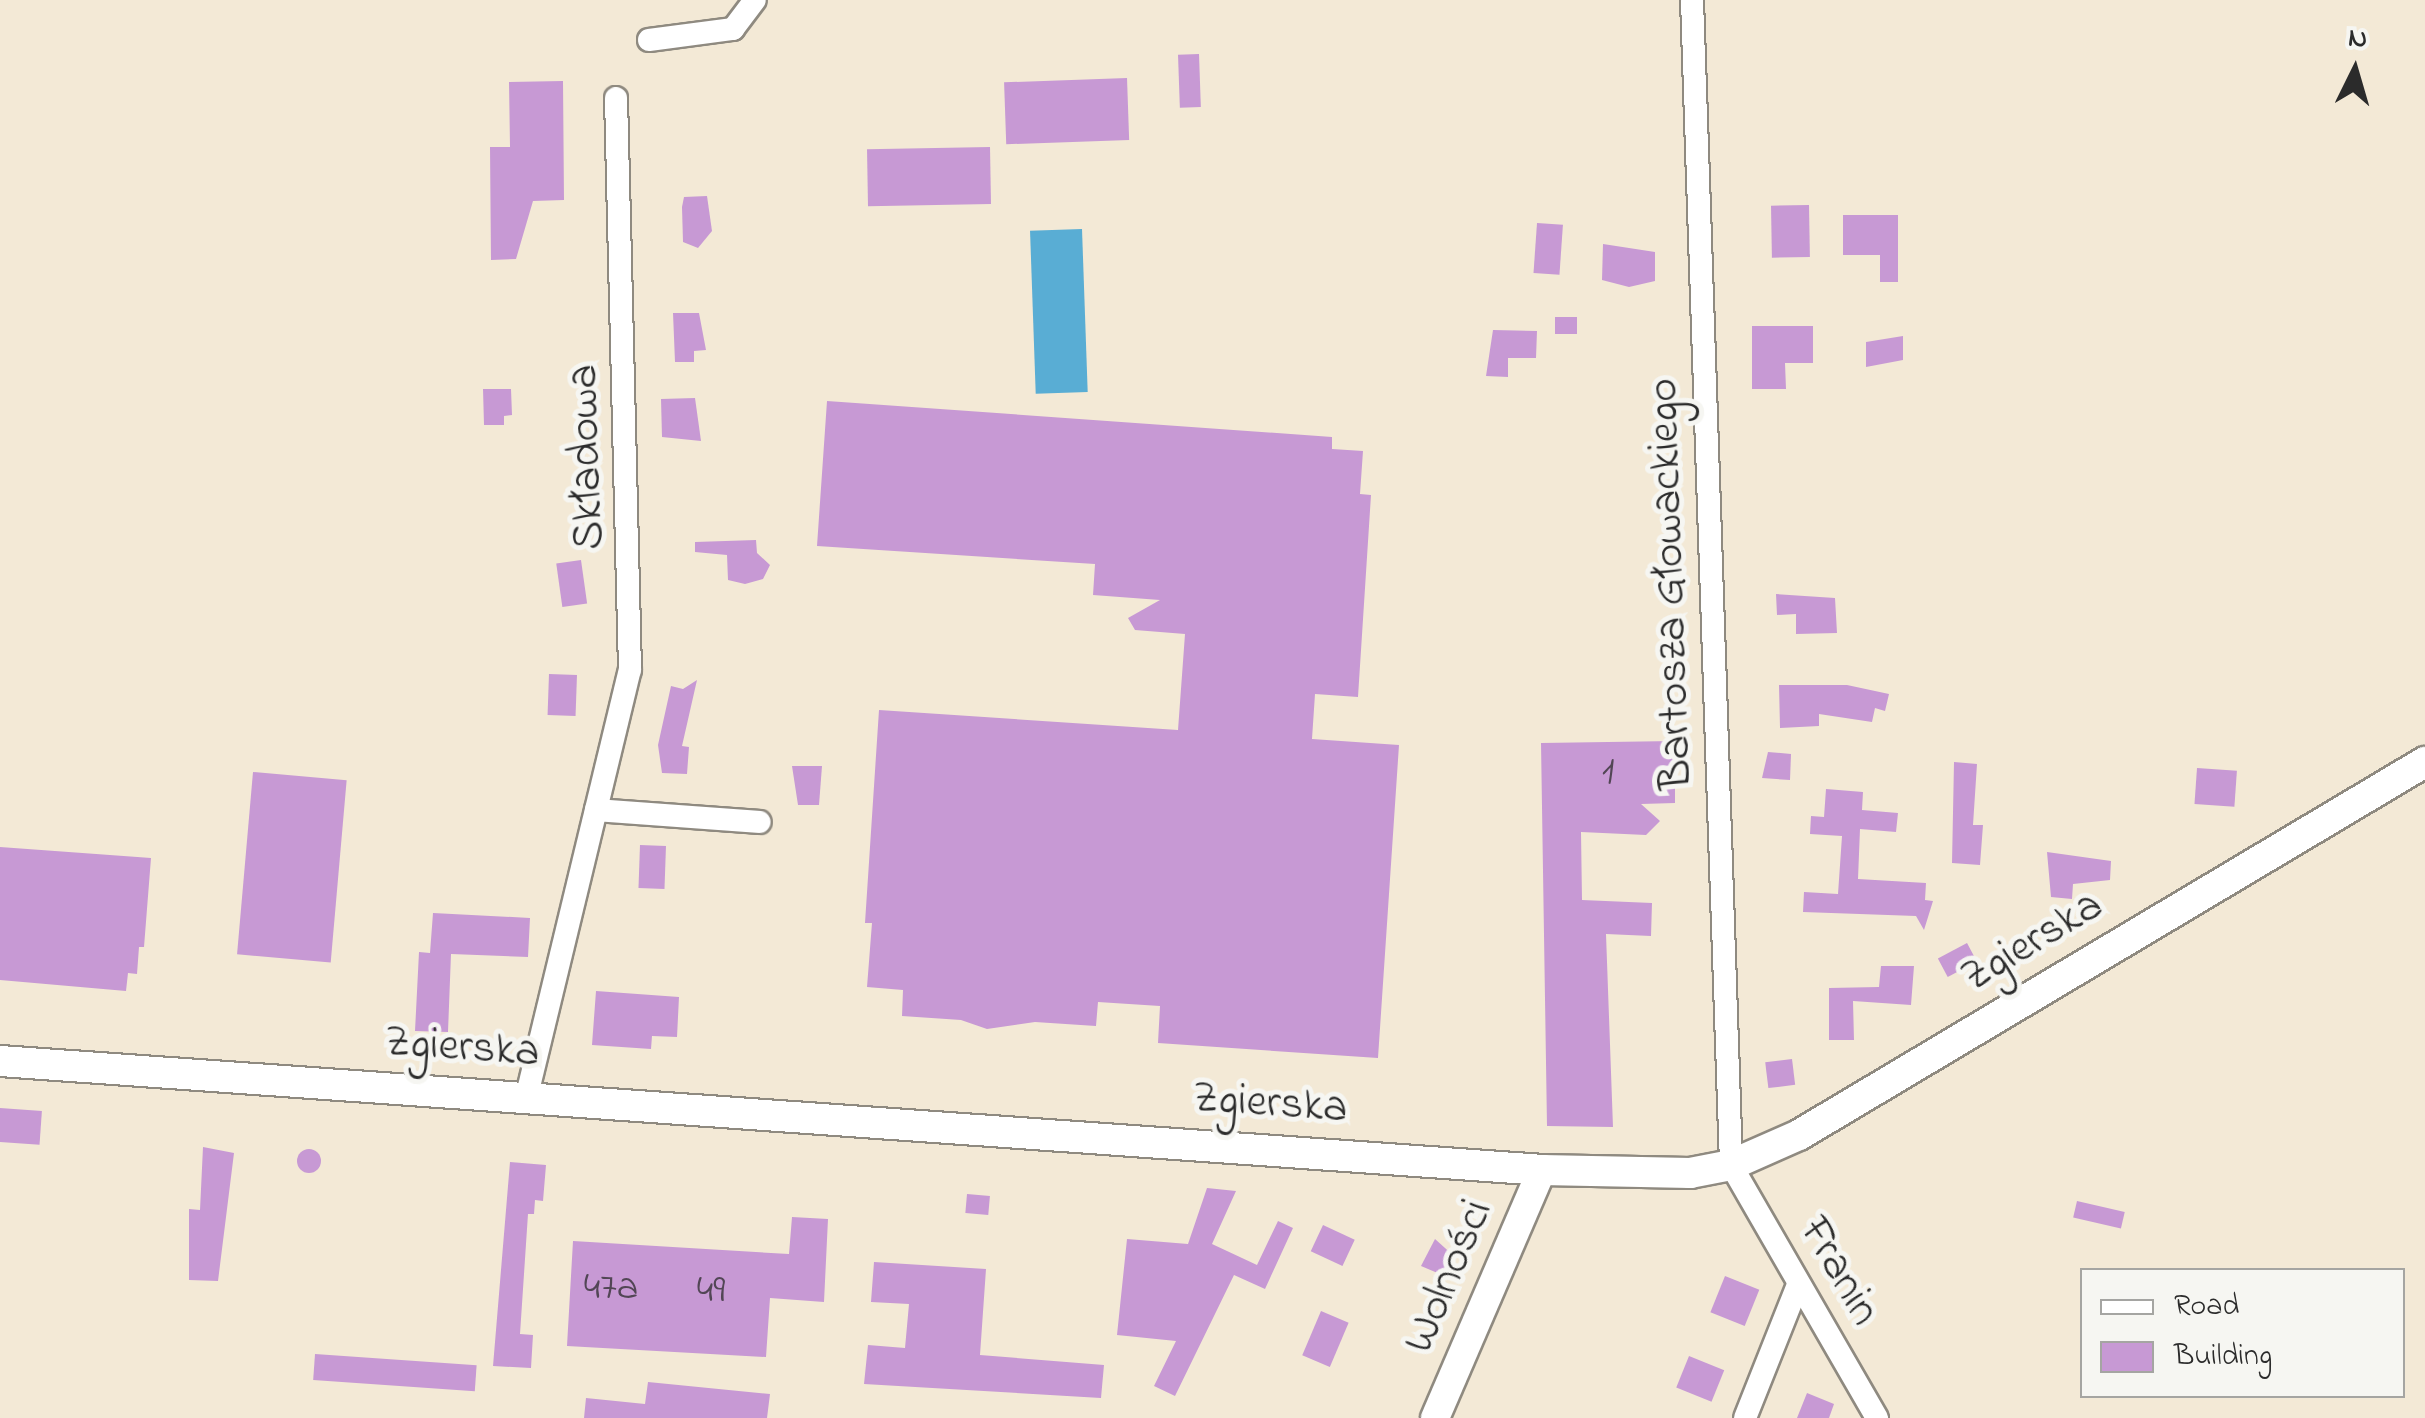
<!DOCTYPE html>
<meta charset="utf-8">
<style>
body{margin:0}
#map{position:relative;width:2425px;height:1418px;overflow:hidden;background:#f3e9d6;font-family:"Indie Flower",sans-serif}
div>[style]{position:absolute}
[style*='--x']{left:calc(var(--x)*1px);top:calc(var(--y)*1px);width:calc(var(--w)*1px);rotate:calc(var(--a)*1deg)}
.water>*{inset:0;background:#59add4;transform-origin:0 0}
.building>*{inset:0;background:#c799d4;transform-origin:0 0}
.round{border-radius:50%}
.roads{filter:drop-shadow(2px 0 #8f8a80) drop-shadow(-2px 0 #8f8a80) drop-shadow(0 2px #8f8a80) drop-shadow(0 -2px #8f8a80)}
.minor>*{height:22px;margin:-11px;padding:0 11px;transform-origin:11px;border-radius:11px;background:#fff}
.tertiary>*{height:28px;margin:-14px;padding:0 14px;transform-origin:14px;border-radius:14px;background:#fff}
.secondary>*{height:30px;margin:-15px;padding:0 15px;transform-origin:15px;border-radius:15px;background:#fff}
span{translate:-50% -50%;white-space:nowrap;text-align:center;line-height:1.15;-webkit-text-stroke:10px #f6f6f2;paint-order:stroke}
.number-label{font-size:40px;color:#524655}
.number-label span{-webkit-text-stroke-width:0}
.street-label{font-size:45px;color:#2b2b2b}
.legend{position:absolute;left:2080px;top:1268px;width:325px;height:130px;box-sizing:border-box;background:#f6f6f2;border:2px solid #a5a5a2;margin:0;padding:12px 18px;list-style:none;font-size:30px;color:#2b2b2b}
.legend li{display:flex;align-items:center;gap:20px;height:50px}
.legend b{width:50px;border:2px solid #a5a5a2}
.north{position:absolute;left:2305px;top:20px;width:100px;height:100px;-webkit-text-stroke:8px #f6f6f2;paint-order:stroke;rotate:5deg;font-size:28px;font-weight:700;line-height:40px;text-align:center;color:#2b2b2b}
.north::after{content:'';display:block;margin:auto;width:35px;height:45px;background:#2b2b2b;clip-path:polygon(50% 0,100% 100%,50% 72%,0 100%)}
</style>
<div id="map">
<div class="water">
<div style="left:1082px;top:229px;width:163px;height:52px;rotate:88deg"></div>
</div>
<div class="building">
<div style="left:1199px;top:54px;width:53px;height:21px;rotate:88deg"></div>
<div style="left:1127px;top:78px;width:62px;height:123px;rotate:88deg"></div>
<div style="clip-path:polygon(563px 81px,564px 200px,533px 201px,516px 259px,491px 260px,490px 147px,510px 147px,509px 82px)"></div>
<div style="left:990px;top:147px;width:57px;height:123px;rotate:89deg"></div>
<div style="clip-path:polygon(707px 196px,712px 231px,698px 248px,683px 242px,682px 207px,684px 197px)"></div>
<div style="left:1809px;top:205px;width:52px;height:38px;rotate:89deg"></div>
<div style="clip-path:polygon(1843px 215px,1898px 215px,1898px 282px,1880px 282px,1880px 255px,1843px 255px)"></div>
<div style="left:1537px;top:223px;width:26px;height:50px;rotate:4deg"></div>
<div style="clip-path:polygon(1603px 244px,1655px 252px,1655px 281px,1629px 287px,1602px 280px)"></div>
<div style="clip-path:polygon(673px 313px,699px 313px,706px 350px,694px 351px,694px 362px,675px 362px)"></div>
<div style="left:1555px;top:317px;width:22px;height:17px"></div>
<div style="clip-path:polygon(1752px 326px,1813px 326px,1813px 363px,1785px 363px,1786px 389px,1752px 389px)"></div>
<div style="clip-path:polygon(1493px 330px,1537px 331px,1536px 358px,1508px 358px,1508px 377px,1486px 376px)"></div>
<div style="clip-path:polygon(1903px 336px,1903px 360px,1866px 367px,1866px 342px)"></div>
<div style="clip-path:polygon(483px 389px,511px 389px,512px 415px,504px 416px,504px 425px,484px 425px)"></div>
<div style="clip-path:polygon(695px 398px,701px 441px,662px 437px,661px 399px)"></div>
<div style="clip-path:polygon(827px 401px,1332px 437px,1332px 449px,1363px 451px,1360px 494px,1371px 495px,1358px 697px,1315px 694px,1312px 739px,1399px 745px,1378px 1058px,1158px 1043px,1160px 1006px,1098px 1002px,1096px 1026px,1035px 1022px,987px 1029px,961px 1020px,902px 1016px,903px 990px,867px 987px,872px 923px,865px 923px,879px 710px,1178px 730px,1185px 634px,1135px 630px,1128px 618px,1160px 600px,1093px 595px,1095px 564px,817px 546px)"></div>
<div style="clip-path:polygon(756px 540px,757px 553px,770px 565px,763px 579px,745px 584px,728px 580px,727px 555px,695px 552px,695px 542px)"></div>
<div style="left:581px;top:560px;width:44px;height:25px;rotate:82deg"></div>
<div style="clip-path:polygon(1776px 594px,1835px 598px,1837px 633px,1796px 634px,1796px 614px,1777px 615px)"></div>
<div style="left:549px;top:674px;width:28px;height:41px;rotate:2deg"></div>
<div style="clip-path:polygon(697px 680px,682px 746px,689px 747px,687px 774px,662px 773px,658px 745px,671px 686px,683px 689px)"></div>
<div style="clip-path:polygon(1779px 685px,1847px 685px,1889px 694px,1885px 711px,1875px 708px,1872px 722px,1819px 714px,1819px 726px,1780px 728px)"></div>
<div style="clip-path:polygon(1675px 741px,1675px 803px,1641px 804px,1660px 821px,1646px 835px,1581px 832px,1582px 900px,1652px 903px,1651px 936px,1606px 934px,1613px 1127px,1547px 1126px,1541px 743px)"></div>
<div style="clip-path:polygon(1768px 752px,1791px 754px,1790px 780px,1762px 778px)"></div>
<div style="clip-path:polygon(1954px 762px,1977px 764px,1973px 825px,1983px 825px,1980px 865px,1952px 863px)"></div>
<div style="clip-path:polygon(792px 766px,822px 766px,819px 805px,798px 805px)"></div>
<div style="left:2197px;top:768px;width:40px;height:36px;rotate:4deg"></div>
<div style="left:253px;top:772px;width:94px;height:183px;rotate:5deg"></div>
<div style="clip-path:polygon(1826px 789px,1863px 792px,1862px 810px,1898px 813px,1896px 832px,1860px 829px,1858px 879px,1926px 883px,1925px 900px,1933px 901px,1924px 930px,1916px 916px,1803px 912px,1804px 892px,1838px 894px,1842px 836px,1810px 834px,1811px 816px,1824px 817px)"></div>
<div style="left:640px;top:845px;width:26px;height:43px;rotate:2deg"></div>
<div style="clip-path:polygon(0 847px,151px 858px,144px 947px,139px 947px,137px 974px,128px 973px,126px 991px,0 980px)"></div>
<div style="clip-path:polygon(2047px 852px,2111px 861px,2110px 880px,2073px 884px,2072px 899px,2051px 897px)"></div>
<div style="clip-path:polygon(433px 913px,530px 918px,528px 957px,451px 954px,448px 1032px,415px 1031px,419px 952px,430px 953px)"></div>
<div style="left:1967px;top:943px;width:21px;height:33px;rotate:62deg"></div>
<div style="clip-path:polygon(1881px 966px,1914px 966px,1911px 1005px,1853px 1001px,1854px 1040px,1829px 1040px,1829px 988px,1879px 987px)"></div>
<div style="clip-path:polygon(596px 991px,679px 997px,677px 1037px,652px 1036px,651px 1049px,592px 1045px)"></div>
<div style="left:1792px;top:1059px;width:26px;height:27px;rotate:83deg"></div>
<div style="left:0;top:1108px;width:42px;height:34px;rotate:4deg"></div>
<div style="clip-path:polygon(203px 1147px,234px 1153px,218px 1281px,189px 1280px,189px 1209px,200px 1210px)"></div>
<div class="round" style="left:297px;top:1149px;width:24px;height:24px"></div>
<div style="clip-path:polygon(510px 1162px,546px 1165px,543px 1201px,535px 1200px,534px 1214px,528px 1214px,520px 1334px,533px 1335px,531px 1368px,493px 1366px)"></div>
<div style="clip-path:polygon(1207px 1188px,1236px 1191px,1212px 1244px,1257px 1265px,1278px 1221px,1293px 1228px,1265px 1289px,1234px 1275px,1175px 1396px,1154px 1386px,1176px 1341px,1117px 1335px,1127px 1239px,1188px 1244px)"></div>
<div style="left:967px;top:1194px;width:23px;height:19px;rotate:5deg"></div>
<div style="left:2077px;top:1201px;width:49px;height:17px;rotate:13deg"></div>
<div style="clip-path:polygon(792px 1217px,828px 1219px,824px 1302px,770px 1298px,766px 1357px,567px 1346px,573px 1241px,789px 1254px)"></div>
<div style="left:1323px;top:1225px;width:35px;height:29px;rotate:25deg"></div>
<div style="clip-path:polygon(1435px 1239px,1455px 1257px,1447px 1277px,1421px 1266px)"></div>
<div style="clip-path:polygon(874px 1262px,986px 1269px,980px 1355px,1104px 1365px,1101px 1398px,864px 1384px,868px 1345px,905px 1348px,909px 1304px,871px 1302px)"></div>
<div style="left:1725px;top:1276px;width:37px;height:39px;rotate:22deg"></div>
<div style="left:1321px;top:1311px;width:30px;height:48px;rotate:23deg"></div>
<div style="left:315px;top:1354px;width:162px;height:26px;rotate:4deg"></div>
<div style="left:1689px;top:1356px;width:38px;height:34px;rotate:22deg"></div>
<div style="clip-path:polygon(648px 1382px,770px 1394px,767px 1418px,584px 1418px,586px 1398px,645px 1404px)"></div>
<div style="clip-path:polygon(1807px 1393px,1834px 1404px,1829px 1418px,1797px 1418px)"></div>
</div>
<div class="roads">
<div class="minor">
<div style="--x:1692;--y:0;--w:1166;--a:88.08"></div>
<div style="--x:1731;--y:1165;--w:292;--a:60"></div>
<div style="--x:649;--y:40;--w:85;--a:-7.5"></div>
<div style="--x:733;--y:29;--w:36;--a:-53"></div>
<div style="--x:596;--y:810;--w:164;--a:4.2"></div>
<div style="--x:526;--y:1099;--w:441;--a:-76.4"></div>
<div style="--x:630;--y:670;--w:572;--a:-91.4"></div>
<div style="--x:1745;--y:1418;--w:143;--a:-68.3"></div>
</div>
<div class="tertiary">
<div style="--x:1435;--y:1418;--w:270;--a:-66.7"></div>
</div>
<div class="secondary">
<div style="--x:0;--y:1061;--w:1546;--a:4.04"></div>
<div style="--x:1542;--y:1170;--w:148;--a:1.2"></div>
<div style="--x:1690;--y:1173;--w:42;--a:-11"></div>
<div style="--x:1731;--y:1165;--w:74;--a:-23.8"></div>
<div style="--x:1799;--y:1135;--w:729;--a:-30.79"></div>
</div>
</div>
<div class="number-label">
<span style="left:1608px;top:773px">1</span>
<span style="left:611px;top:1289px">47a</span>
<span style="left:711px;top:1292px">49</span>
</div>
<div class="street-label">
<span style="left:588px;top:457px;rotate:-92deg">Składowa</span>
<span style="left:1672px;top:584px;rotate:-92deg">Bartosza Głowackiego</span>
<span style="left:2033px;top:943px;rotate:-31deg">Zgierska</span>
<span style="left:462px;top:1049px;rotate:4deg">Zgierska</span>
<span style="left:1270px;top:1105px;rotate:4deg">Zgierska</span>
<span style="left:1838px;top:1272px;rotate:60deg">Franin</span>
<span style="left:1450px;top:1277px;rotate:-67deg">Wolności</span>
</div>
<ul class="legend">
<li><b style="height:12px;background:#fff"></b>Road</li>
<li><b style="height:28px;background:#c799d4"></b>Building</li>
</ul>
<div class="north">N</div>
</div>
